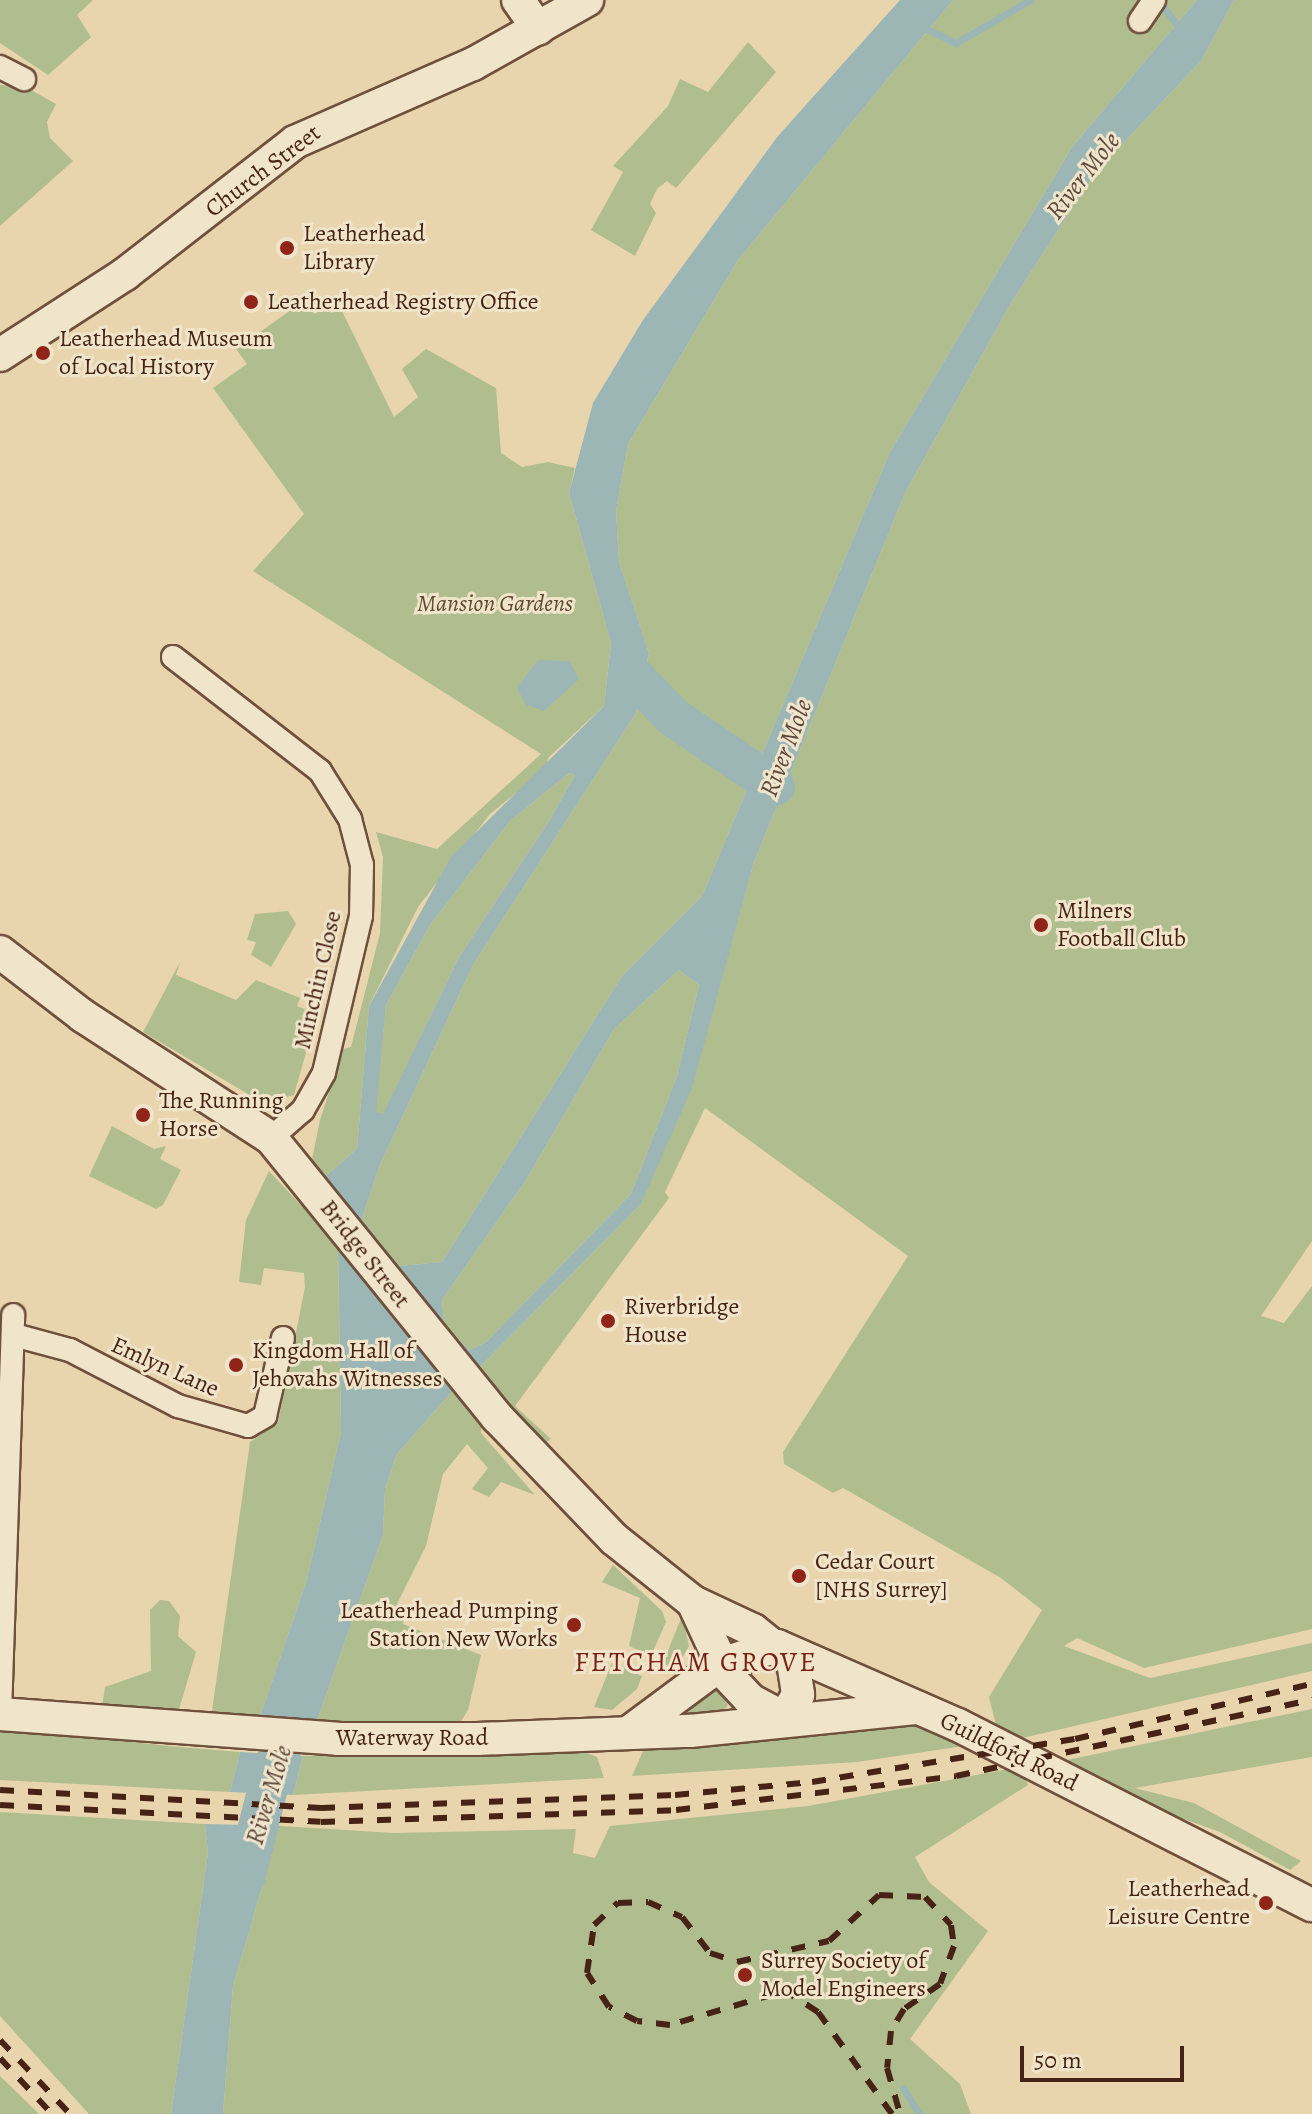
<!DOCTYPE html>
<style>
body{margin:0}
#map{position:relative;width:1312px;height:2114px;overflow:hidden;background:#e8d5ad;font-family:Alegreya,serif}
div>[style]{position:absolute}
[style*='--x']{left:calc(var(--x)*1px);top:calc(var(--y)*1px);width:calc(var(--w)*1px);rotate:calc(var(--a)*1deg)}
.green>*{inset:0;background:#b0be8f}
.water>*{inset:0;background:#9bb6b4}
.stream>*{height:7px;margin:-3.5px;padding:0 3.5px;transform-origin:3.5px;border-radius:3.5px;background:#9bb6b4}
.river>*{height:40px;margin:-20px;padding:0 20px;transform-origin:20px;border-radius:20px;background:#9bb6b4}
.roads{filter:drop-shadow(2px 0 #6f503c) drop-shadow(-2px 0 #6f503c) drop-shadow(0 2px #6f503c) drop-shadow(0 -2px #6f503c)}
.street>*{height:22px;margin:-11px;padding:0 11px;transform-origin:11px;border-radius:11px;background:#f0e4ca}
.secondary>*{height:32px;margin:-16px;padding:0 16px;transform-origin:16px;border-radius:16px;background:#f0e4ca}
.rail>*{height:6px;margin-top:-3px;transform-origin:0;background:repeating-linear-gradient(90deg,#472316 0 14px,transparent 0 28px)}
.dots>*{width:22px;height:22px;translate:-50% -50%;box-sizing:border-box;border:4px solid #f0e4ca;border-radius:50%}
span{translate:-50% -50%;white-space:nowrap;text-align:center;line-height:1.15;-webkit-text-stroke:6px #f0e4ca;paint-order:stroke}
.street-label{font-size:24px;color:#472316}
.poi-label{font-size:24px;color:#472316}
.left{translate:0 -50%;text-align:left}
.right{translate:-100% -50%;text-align:right}
.park-label{font-size:24px;color:#614a34;font-style:italic}
.water-label{font-size:26px;color:#5c483e;font-style:italic}
.quarter-label{font-size:28px;color:#7a1f14;letter-spacing:2px}
.scale{position:absolute;left:1020px;top:2046px;width:164px;height:36px;box-sizing:border-box;border:4px solid #472316;border-top:0;padding-left:10px;font-size:24px;line-height:28px;white-space:nowrap;color:#472316;-webkit-text-stroke:6px #f0e4ca;paint-order:stroke}
</style>
<div id="map">
<div class="green">
<div style="clip-path:polygon(0 0,93px 0,77px 15px,91px 37px,48px 75px,0 43px)"></div>
<div style="clip-path:polygon(953px 0,1197px 0,1072px 147px,890px 452px,702px 896px,622px 976px,442px 1262px,399px 1266px,362px 1219px,378px 1169px,473px 965px,636px 713px,649px 653px,619px 562px,616px 511px,628px 444px,738px 260px)"></div>
<div style="clip-path:polygon(1234px 0,1312px 0,1312px 1241px,1261px 1316px,1284px 1323px,1312px 1286px,1312px 1629px,1144px 1668px,1077px 1638px,1064px 1646px,1150px 1678px,1312px 1643px,1312px 1671px,1009px 1741px,996px 1725px,989px 1697px,1042px 1610px,1001px 1578px,843px 1488px,833px 1493px,784px 1464px,783px 1452px,908px 1256px,705px 1108px,665px 1192px,669px 1198px,515px 1406px,551px 1439px,541px 1446px,474px 1373px,641px 1204px,718px 990px,754px 862px,905px 493px,1011px 303px,1095px 173px,1201px 61px)"></div>
<div style="clip-path:polygon(748px 42px,776px 72px,676px 188px,667px 181px,657px 189px,650px 204px,656px 213px,635px 256px,591px 230px,623px 172px,613px 166px,668px 106px,680px 79px,708px 92px)"></div>
<div style="clip-path:polygon(0 85px,24px 86px,56px 104px,47px 122px,50px 138px,73px 161px,0 226px)"></div>
<div style="clip-path:polygon(336px 299px,394px 417px,418px 397px,402px 369px,426px 349px,496px 388px,501px 453px,522px 467px,548px 462px,575px 468px,569px 493px,611px 643px,604px 706px,548px 758px,547px 768px,490px 814px,418px 907px,369px 1006px,357px 1149px,320px 1181px,312px 1159px,320px 1120px,343px 1049px,351px 1047px,380px 933px,383px 857px,376px 832px,437px 849px,541px 754px,253px 571px,304px 514px,213px 388px,247px 364px,236px 349px,305px 300px,315px 314px)"></div>
<div style="clip-path:polygon(569px 773px,575px 775px,549px 821px,459px 957px,383px 1115px,375px 1112px,386px 1005px,430px 925px,510px 821px)"></div>
<div style="clip-path:polygon(288px 911px,296px 924px,271px 967px,251px 955px,256px 942px,247px 940px,255px 914px)"></div>
<div style="clip-path:polygon(180px 962px,176px 975px,236px 1000px,256px 980px,300px 998px,297px 1006px,317px 1014px,294px 1095px,263px 1103px,143px 1032px)"></div>
<div style="clip-path:polygon(679px 970px,699px 985px,677px 1076px,631px 1194px,486px 1342px,469px 1350px,444px 1323px,442px 1300px,526px 1180px,614px 1029px)"></div>
<div style="clip-path:polygon(112px 1126px,154px 1149px,166px 1146px,160px 1159px,181px 1170px,163px 1205px,156px 1209px,89px 1176px)"></div>
<div style="clip-path:polygon(269px 1171px,338px 1245px,341px 1432px,307px 1579px,259px 1720px,211px 1718px,250px 1442px,278px 1423px,305px 1287px,304px 1273px,264px 1268px,261px 1285px,239px 1282px,246px 1220px)"></div>
<div style="clip-path:polygon(456px 1387px,482px 1421px,481px 1433px,535px 1495px,501px 1482px,489px 1497px,472px 1489px,488px 1468px,467px 1444px,443px 1474px,426px 1546px,397px 1604px,408px 1610px,403px 1624px,481px 1655px,468px 1710px,458px 1726px,316px 1723px,383px 1535px,385px 1489px,397px 1454px)"></div>
<div style="clip-path:polygon(613px 1565px,662px 1611px,666px 1622px,651px 1656px,629px 1646px,640px 1598px,602px 1582px)"></div>
<div style="clip-path:polygon(160px 1600px,169px 1601px,180px 1616px,178px 1636px,196px 1652px,178px 1713px,102px 1707px,105px 1687px,151px 1671px,150px 1610px)"></div>
<div style="clip-path:polygon(682px 1616px,689px 1646px,675px 1670px,663px 1663px)"></div>
<div style="clip-path:polygon(612px 1663px,642px 1676px,637px 1689px,612px 1710px,594px 1707px)"></div>
<div style="clip-path:polygon(717px 1685px,728px 1705px,722px 1713px,680px 1720px)"></div>
<div style="clip-path:polygon(1312px 1709px,1312px 1757px,1135px 1788px,1194px 1803px,1301px 1861px,1290px 1870px,1220px 1832px,1128px 1799px,1062px 1761px)"></div>
<div style="clip-path:polygon(909px 1716px,977px 1744px,857px 1762px,632px 1776px,647px 1742px)"></div>
<div style="clip-path:polygon(0 1728px,169px 1746px,240px 1752px,230px 1792px,0 1780px)"></div>
<div style="clip-path:polygon(577px 1749px,597px 1757px,604px 1778px,293px 1795px,303px 1756px)"></div>
<div style="clip-path:polygon(1020px 1767px,1028px 1785px,915px 1857px,929px 1882px,988px 1931px,910px 2039px,960px 2084px,971px 2114px,223px 2114px,233px 1986px,268px 1867px,267px 1849px,281px 1826px,394px 1833px,576px 1829px,573px 1853px,595px 1858px,610px 1826px,808px 1806px)"></div>
<div style="clip-path:polygon(0 1812px,205px 1824px,208px 1853px,171px 2114px,89px 2114px,0 2016px)"></div>
<div style="clip-path:polygon(0 2076px,39px 2114px,0 2114px)"></div>
</div>
<div class="water">
<div style="clip-path:polygon(evenodd,900px 0,953px 0,738px 260px,628px 444px,616px 511px,619px 562px,649px 653px,636px 713px,473px 965px,378px 1169px,362px 1219px,399px 1266px,442px 1262px,622px 976px,702px 896px,890px 452px,1072px 147px,1197px 0,1234px 0,1201px 61px,1095px 173px,1011px 303px,905px 493px,754px 862px,692px 1088px,641px 1204px,474px 1373px,320px 1181px,357px 1149px,369px 1006px,451px 857px,604px 706px,611px 643px,569px 493px,593px 403px,643px 320px,778px 136px,900px 0,569px 773px,575px 775px,549px 821px,459px 957px,383px 1114px,376px 1112px,386px 1005px,430px 925px,510px 821px,569px 773px,900px 0,679px 970px,699px 985px,677px 1076px,631px 1194px,486px 1342px,469px 1350px,444px 1323px,442px 1300px,526px 1180px,614px 1029px,679px 970px)"></div>
<div style="clip-path:polygon(538px 660px,569px 661px,579px 679px,544px 711px,526px 705px,517px 688px)"></div>
<div style="clip-path:polygon(338px 1245px,456px 1387px,397px 1454px,385px 1489px,383px 1535px,316px 1723px,259px 1720px,307px 1579px,341px 1432px)"></div>
<div style="clip-path:polygon(240px 1752px,303px 1756px,293px 1795px,230px 1792px)"></div>
<div style="clip-path:polygon(205px 1824px,281px 1826px,267px 1849px,268px 1867px,233px 1986px,223px 2114px,171px 2114px,208px 1853px)"></div>
</div>
<div class="stream">
<div style="--x:1159;--y:1;--w:39;--a:53"></div>
<div style="--x:923;--y:27;--w:37;--a:26"></div>
<div style="--x:956;--y:43;--w:86;--a:-30.2"></div>
<div style="--x:903;--y:2088;--w:31;--a:58"></div>
</div>
<div class="river">
<div style="--x:629;--y:671;--w:64;--a:46.3"></div>
<div style="--x:673;--y:717;--w:123;--a:34.1"></div>
<div style="--x:245;--y:1878;--w:114;--a:-75.7"></div>
<div style="--x:273;--y:1768;--w:74;--a:-66.2"></div>
</div>
<div class="roads">
<div class="street">
<div style="--x:1140;--y:21;--w:25;--a:-56"></div>
<div style="--x:0;--y:67;--w:27;--a:27"></div>
<div style="--x:173;--y:657;--w:186;--a:37.8"></div>
<div style="--x:320;--y:771;--w:57;--a:58"></div>
<div style="--x:350;--y:819;--w:48;--a:75.4"></div>
<div style="--x:362;--y:865;--w:51;--a:91.1"></div>
<div style="--x:361;--y:916;--w:161;--a:103.3"></div>
<div style="--x:324;--y:1073;--w:43;--a:119.6"></div>
<div style="--x:303;--y:1110;--w:43;--a:138.8"></div>
<div style="--x:14;--y:1335;--w:58;--a:15"></div>
<div style="--x:70;--y:1350;--w:122;--a:27.4"></div>
<div style="--x:178;--y:1406;--w:73;--a:15.9"></div>
<div style="--x:248;--y:1426;--w:20;--a:-30"></div>
<div style="--x:265;--y:1416;--w:80;--a:-77"></div>
<div style="--x:0;--y:1714;--w:399;--a:-88.1"></div>
</div>
<div class="secondary">
<div style="--x:518;--y:0;--w:35;--a:55"></div>
<div style="--x:0;--y:355;--w:149;--a:-32.9"></div>
<div style="--x:125;--y:274;--w:215;--a:-37.8"></div>
<div style="--x:295;--y:142;--w:194;--a:-23.7"></div>
<div style="--x:473;--y:64;--w:131;--a:-29.3"></div>
<div style="--x:0;--y:952;--w:105;--a:37.6"></div>
<div style="--x:83;--y:1016;--w:224;--a:33"></div>
<div style="--x:271;--y:1138;--w:359;--a:51"></div>
<div style="--x:497;--y:1417;--w:169;--a:46.2"></div>
<div style="--x:614;--y:1539;--w:101;--a:38.6"></div>
<div style="--x:693;--y:1602;--w:81;--a:65"></div>
<div style="--x:727;--y:1675;--w:34;--a:47"></div>
<div style="--x:750;--y:1700;--w:38;--a:28"></div>
<div style="--x:693;--y:1602;--w:66;--a:25"></div>
<div style="--x:753;--y:1630;--w:51;--a:38.7"></div>
<div style="--x:793;--y:1662;--w:33;--a:81"></div>
<div style="--x:798;--y:1695;--w:27;--a:121"></div>
<div style="--x:0;--y:1714;--w:339;--a:4.2"></div>
<div style="--x:338;--y:1739;--w:139;--a:0"></div>
<div style="--x:477;--y:1739;--w:213;--a:-2.2"></div>
<div style="--x:690;--y:1731;--w:229;--a:-5.8"></div>
<div style="--x:632;--y:1730;--w:111;--a:-36.6"></div>
<div style="--x:721;--y:1664;--w:59;--a:-17.8"></div>
<div style="--x:777;--y:1646;--w:197;--a:23.6"></div>
<div style="--x:958;--y:1725;--w:397;--a:27"></div>
</div>
</div>
<div class="rail">
<div style="--x:0;--y:1790;--w:322;--a:3.2"></div>
<div style="--x:321;--y:1808;--w:354;--a:-2.1"></div>
<div style="--x:675;--y:1795;--w:138;--a:-5.4"></div>
<div style="--x:812;--y:1782;--w:266;--a:-9.3"></div>
<div style="--x:1075;--y:1739;--w:243;--a:-13.1"></div>
<div style="--x:0;--y:1805;--w:321;--a:3"></div>
<div style="--x:321;--y:1822;--w:355;--a:-1.9"></div>
<div style="--x:676;--y:1810;--w:282;--a:-6.9"></div>
<div style="--x:956;--y:1776;--w:364;--a:-12.1"></div>
<div style="--x:0;--y:2040;--w:102;--a:46.6"></div>
<div style="--x:0;--y:2058;--w:76;--a:47.1"></div>
<div style="--x:892;--y:2114;--w:126;--a:-126"></div>
<div style="--x:818;--y:2012;--w:31;--a:-147"></div>
<div style="--x:792;--y:1995;--w:18;--a:-177"></div>
<div style="--x:774;--y:1994;--w:109;--a:163.4"></div>
<div style="--x:670;--y:2025;--w:33;--a:-173"></div>
<div style="--x:637;--y:2021;--w:31;--a:-153"></div>
<div style="--x:609;--y:2007;--w:40;--a:-122.9"></div>
<div style="--x:587;--y:1973;--w:49;--a:-81.7"></div>
<div style="--x:594;--y:1925;--w:33;--a:-43"></div>
<div style="--x:618;--y:1903;--w:30;--a:-2"></div>
<div style="--x:648;--y:1902;--w:37;--a:24"></div>
<div style="--x:682;--y:1917;--w:46;--a:52.1"></div>
<div style="--x:710;--y:1953;--w:28;--a:18"></div>
<div style="--x:737;--y:1962;--w:94;--a:-12.9"></div>
<div style="--x:829;--y:1941;--w:68;--a:-42.6"></div>
<div style="--x:879;--y:1895;--w:46;--a:2.5"></div>
<div style="--x:925;--y:1897;--w:38;--a:47"></div>
<div style="--x:951;--y:1925;--w:21;--a:82"></div>
<div style="--x:954;--y:1946;--w:40;--a:110.2"></div>
<div style="--x:940;--y:1984;--w:44;--a:145.2"></div>
<div style="--x:904;--y:2009;--w:26;--a:121"></div>
<div style="--x:891;--y:2031;--w:37;--a:96"></div>
<div style="--x:887;--y:2068;--w:48;--a:74.2"></div>
</div>
<div class="dots">
<div style="left:287px;top:248px;background:#8f2418"></div>
<div style="left:251px;top:302px;background:#8f2418"></div>
<div style="left:43px;top:353px;background:#8f2418"></div>
<div style="left:1041px;top:925px;background:#8f2418"></div>
<div style="left:143px;top:1115px;background:#8f2418"></div>
<div style="left:608px;top:1321px;background:#8f2418"></div>
<div style="left:236px;top:1365px;background:#8f2418"></div>
<div style="left:799px;top:1576px;background:#8f2418"></div>
<div style="left:574px;top:1625px;background:#8f2418"></div>
<div style="left:1266px;top:1903px;background:#8f2418"></div>
<div style="left:745px;top:1975px;background:#8f2418"></div>
</div>
<div class="street-label">
<span style="left:263px;top:171px;rotate:-37deg">Church Street</span>
<span style="left:318px;top:980px;rotate:-77deg">Minchin Close</span>
<span style="left:365px;top:1254px;rotate:52deg">Bridge Street</span>
<span style="left:165px;top:1367px;rotate:24deg">Emlyn Lane</span>
<span style="left:412px;top:1738px">Waterway Road</span>
<span style="left:1009px;top:1752px;rotate:26deg">Guildford Road</span>
</div>
<div class="poi-label">
<span class="left" style="left:303px;top:248px">Leatherhead<br>Library</span>
<span class="left" style="left:267px;top:302px">Leatherhead Registry Office</span>
<span class="left" style="left:59px;top:353px">Leatherhead Museum<br>of Local History</span>
<span class="left" style="left:1057px;top:925px">Milners<br>Football Club</span>
<span class="left" style="left:159px;top:1115px">The Running<br>Horse</span>
<span class="left" style="left:624px;top:1321px">Riverbridge<br>House</span>
<span class="left" style="left:252px;top:1365px">Kingdom Hall of<br>Jehovahs Witnesses</span>
<span class="left" style="left:815px;top:1576px">Cedar Court<br>[NHS Surrey]</span>
<span class="right" style="left:558px;top:1625px">Leatherhead Pumping<br>Station New Works</span>
<span class="right" style="left:1250px;top:1903px">Leatherhead<br>Leisure Centre</span>
<span class="left" style="left:761px;top:1975px">Surrey Society of<br>Model Engineers</span>
</div>
<div class="park-label">
<span style="left:495px;top:604px">Mansion Gardens</span>
</div>
<div class="water-label">
<span style="left:1083px;top:176px;rotate:-52deg">River Mole</span>
<span style="left:786px;top:748px;rotate:-69deg">River Mole</span>
<span style="left:269px;top:1795px;rotate:-73deg">River Mole</span>
</div>
<div class="quarter-label">
<span style="left:696px;top:1662px">FETCHAM GROVE</span>
</div>
<div class="scale">50 m</div>
</div>
